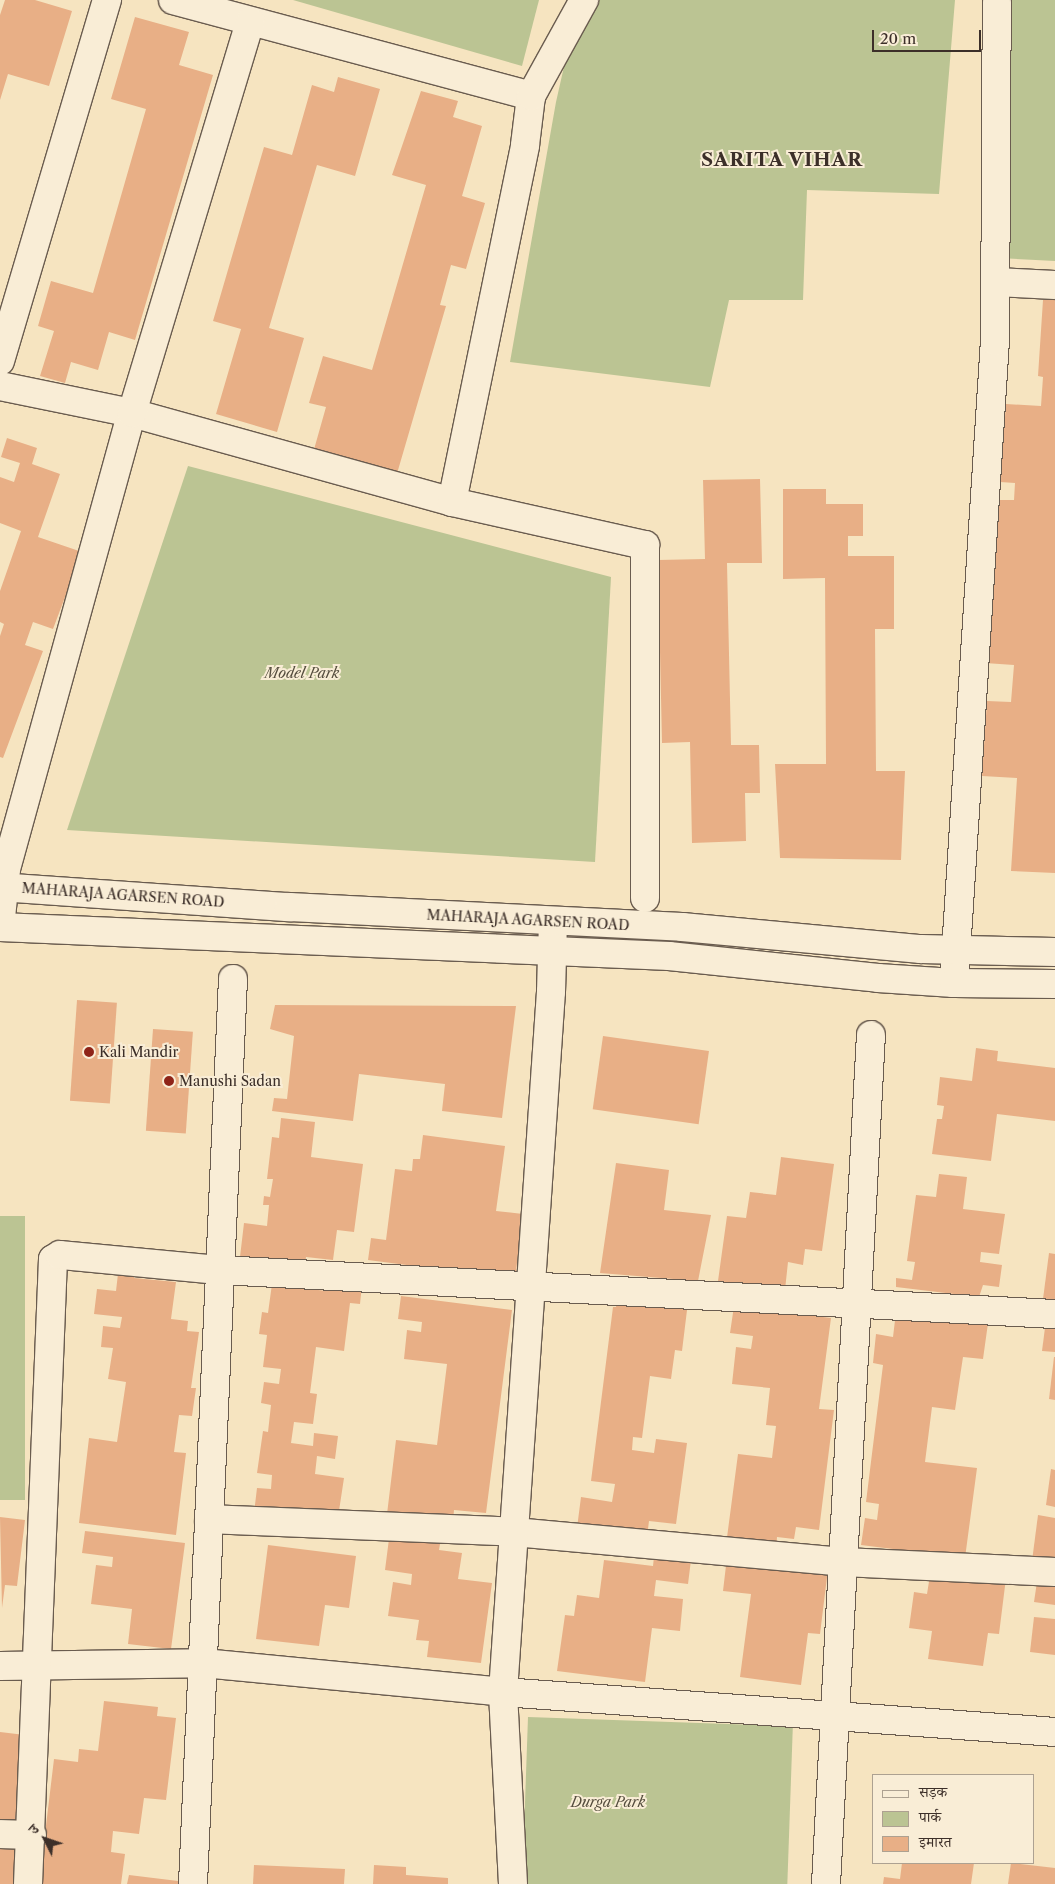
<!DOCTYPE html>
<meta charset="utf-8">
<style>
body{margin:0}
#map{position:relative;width:1055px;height:1884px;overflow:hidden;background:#f6e4c0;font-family:"Libre Caslon Text","Noto Serif Devanagari",serif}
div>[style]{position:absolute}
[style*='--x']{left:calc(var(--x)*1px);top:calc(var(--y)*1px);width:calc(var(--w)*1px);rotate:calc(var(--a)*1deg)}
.green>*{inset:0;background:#bbc493;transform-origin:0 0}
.building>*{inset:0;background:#e8af86;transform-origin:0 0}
.roads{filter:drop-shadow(1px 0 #6a5c4f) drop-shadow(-1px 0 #6a5c4f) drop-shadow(0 1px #6a5c4f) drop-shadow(0 -1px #6a5c4f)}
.minor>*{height:28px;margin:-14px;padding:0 14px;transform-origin:14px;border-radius:14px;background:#f9edd6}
.tertiary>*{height:28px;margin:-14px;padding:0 14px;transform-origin:14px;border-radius:14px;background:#f9edd6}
.dots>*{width:14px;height:14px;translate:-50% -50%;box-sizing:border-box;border:2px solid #f9edd6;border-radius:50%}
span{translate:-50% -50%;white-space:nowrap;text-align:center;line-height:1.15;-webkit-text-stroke:4px #f9edd6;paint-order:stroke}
.park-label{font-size:14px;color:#554d3e;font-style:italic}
.street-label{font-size:14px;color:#3c2f29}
.poi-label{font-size:14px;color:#3c2f29}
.left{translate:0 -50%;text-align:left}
.district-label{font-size:19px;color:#3c2f29;font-weight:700;letter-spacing:1px}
.legend{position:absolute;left:872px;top:1774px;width:162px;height:90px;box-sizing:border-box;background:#f9edd6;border:1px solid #ada191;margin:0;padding:6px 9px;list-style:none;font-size:15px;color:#3c2f29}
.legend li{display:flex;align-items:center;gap:10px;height:25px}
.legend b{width:25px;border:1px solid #ada191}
.north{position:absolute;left:20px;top:1814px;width:50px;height:50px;-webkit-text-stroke:4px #f9edd6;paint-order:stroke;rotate:311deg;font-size:14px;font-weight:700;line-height:20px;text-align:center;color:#3c2f29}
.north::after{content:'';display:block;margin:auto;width:18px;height:22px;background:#3c2f29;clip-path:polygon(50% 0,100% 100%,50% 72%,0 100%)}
.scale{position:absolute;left:872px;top:30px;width:109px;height:22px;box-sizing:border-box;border:2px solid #3c2f29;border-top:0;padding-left:6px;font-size:15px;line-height:18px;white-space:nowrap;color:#3c2f29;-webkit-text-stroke:4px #f9edd6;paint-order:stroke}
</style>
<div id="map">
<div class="green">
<div style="clip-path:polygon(293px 0,539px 0,522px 66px)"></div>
<div style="clip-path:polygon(579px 0,955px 0,939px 194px,807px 190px,803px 300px,729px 300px,710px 387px,510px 362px,556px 102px)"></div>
<div style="clip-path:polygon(998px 0,1055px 0,1055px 261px,981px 257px)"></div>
<div style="clip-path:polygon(188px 466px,611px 577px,595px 862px,67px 830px)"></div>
<div style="left:25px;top:1216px;width:284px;height:34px;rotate:90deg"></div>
<div style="left:528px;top:1717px;width:265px;height:167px;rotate:2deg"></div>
</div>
<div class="building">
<div style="clip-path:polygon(5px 0,35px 0,72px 11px,49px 86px,8px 74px,0 100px,0 15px)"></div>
<div style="clip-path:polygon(135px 17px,189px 32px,179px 65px,213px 75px,135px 340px,109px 332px,98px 370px,71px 362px,65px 383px,40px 376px,54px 331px,38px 326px,51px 281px,93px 293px,146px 109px,111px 99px)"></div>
<div style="clip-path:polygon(338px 77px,380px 89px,355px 176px,317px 165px,269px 328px,304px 338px,277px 432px,216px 414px,241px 329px,213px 321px,264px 147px,292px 155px,312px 85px,334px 92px)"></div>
<div style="clip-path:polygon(421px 91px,458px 101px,453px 117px,482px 126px,462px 196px,485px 203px,466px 269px,451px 265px,440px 305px,446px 306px,396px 477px,313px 453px,326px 407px,309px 403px,323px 356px,372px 370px,426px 185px,392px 175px)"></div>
<div style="clip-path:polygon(1043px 300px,1055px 300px,1055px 873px,1011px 871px,1017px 778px,982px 776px,987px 701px,1011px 702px,1014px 665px,985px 663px,995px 500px,1014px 500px,1015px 483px,1000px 482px,1006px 404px,1041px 406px,1043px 377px,1038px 376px)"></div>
<div style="clip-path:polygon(7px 438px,37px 448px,32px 464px,60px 474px,38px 537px,82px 552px,53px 629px,33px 622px,25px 645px,43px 651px,3px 758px,0 757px,0 636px,4px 624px,0 622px,0 591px,21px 531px,0 523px,0 477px,14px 482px,20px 463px,1px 457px)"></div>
<div style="clip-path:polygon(760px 479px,762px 563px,727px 563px,731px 745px,759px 745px,760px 793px,745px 793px,746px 841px,692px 843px,690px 742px,662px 743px,658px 560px,705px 559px,703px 480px)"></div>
<div style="clip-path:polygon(783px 489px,826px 489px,826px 504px,863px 504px,863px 536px,848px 536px,848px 556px,894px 556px,894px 629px,875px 629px,876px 771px,905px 771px,901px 860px,780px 858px,775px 764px,826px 764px,825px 578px,783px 579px)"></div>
<div style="left:77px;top:1000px;width:40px;height:101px;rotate:4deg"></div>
<div style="clip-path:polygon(275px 1005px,516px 1006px,502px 1118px,442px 1111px,445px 1084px,359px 1074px,353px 1121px,272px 1111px,274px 1098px,287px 1099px,294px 1036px,270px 1029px)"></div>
<div style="left:153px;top:1029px;width:40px;height:102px;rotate:4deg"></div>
<div style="left:603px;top:1036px;width:107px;height:74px;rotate:8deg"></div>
<div style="clip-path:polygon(976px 1048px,998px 1051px,997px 1061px,1055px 1068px,1055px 1121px,997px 1114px,991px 1161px,932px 1154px,937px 1119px,942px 1119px,944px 1106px,937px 1105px,940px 1077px,972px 1081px)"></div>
<div style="clip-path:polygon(281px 1118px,315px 1122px,311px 1157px,363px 1164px,354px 1232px,337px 1230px,333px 1260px,306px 1257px,305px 1265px,240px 1257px,244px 1223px,267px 1226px,269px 1205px,263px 1205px,264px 1196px,270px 1197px,273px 1179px,267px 1179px,272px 1137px,279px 1138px)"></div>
<div style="clip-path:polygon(423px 1135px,505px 1146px,496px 1211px,523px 1214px,515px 1279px,368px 1260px,371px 1238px,386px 1240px,395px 1169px,412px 1171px,413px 1159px,420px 1159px)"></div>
<div style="clip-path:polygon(781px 1157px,834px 1164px,822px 1251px,805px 1249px,803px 1265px,788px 1262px,785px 1290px,718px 1281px,727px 1216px,746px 1218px,750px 1192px,776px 1195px)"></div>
<div style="clip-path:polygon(616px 1163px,669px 1170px,664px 1210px,711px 1215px,698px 1281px,600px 1273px)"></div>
<div style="clip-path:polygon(939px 1174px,967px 1177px,963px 1209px,1005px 1214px,999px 1254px,981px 1252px,980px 1262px,1002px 1265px,999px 1287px,983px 1285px,979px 1297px,896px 1287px,896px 1278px,912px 1280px,915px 1262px,907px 1261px,916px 1195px,936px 1197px)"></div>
<div style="clip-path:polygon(1049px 1253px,1055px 1254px,1055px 1301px,1043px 1299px)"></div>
<div style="clip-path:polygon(119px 1265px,135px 1267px,134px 1278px,176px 1282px,171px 1319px,188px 1321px,187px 1331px,199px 1332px,191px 1388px,196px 1388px,192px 1416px,179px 1415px,174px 1452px,186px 1453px,176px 1535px,79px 1523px,89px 1438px,117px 1442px,126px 1382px,108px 1379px,113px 1348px,101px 1347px,103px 1326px,120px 1328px,122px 1317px,94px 1314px,97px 1289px,116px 1291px)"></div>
<div style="clip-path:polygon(327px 1281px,362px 1285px,360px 1304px,350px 1303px,344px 1351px,316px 1347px,310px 1393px,317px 1394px,313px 1424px,294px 1422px,291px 1443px,313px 1446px,314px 1433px,338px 1436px,335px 1459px,317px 1456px,315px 1474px,344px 1478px,337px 1524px,254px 1513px,257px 1488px,271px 1489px,272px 1475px,257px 1473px,263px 1431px,268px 1432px,271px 1405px,261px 1403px,264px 1382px,279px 1384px,281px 1369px,263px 1367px,267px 1335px,259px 1334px,262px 1312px,268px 1313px,272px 1284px,326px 1291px)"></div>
<div style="clip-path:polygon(618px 1293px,688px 1302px,682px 1351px,675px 1350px,671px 1379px,650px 1376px,642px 1438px,633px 1437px,632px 1450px,654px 1453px,656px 1439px,687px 1443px,676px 1524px,649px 1521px,647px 1537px,577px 1528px,581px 1497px,612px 1502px,615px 1484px,591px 1481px,613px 1307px,616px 1307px)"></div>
<div style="clip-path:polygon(401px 1296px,512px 1310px,486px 1513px,454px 1510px,453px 1522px,387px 1514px,396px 1440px,437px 1445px,447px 1364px,404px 1359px,407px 1330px,421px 1332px,422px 1322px,398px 1319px)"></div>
<div style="clip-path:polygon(734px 1306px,831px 1318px,819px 1409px,834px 1410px,819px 1530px,796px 1527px,794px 1539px,777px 1537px,776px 1551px,726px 1545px,738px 1454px,772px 1458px,776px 1426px,766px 1425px,770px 1388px,732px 1384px,736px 1347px,751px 1349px,753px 1336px,730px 1333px)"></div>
<div style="clip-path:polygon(896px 1312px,989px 1316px,983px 1359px,963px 1357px,955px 1410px,932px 1407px,925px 1462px,977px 1468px,965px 1558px,861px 1545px,865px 1518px,877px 1520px,879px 1504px,866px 1502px,883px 1365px,873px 1363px,876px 1334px,893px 1337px)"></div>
<div style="clip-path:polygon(1046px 1320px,1055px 1321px,1055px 1352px,1042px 1351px)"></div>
<div style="clip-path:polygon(1054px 1357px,1055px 1357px,1055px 1400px,1049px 1399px)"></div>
<div style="clip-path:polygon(1051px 1469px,1055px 1470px,1055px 1507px,1046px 1505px)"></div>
<div style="clip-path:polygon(1038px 1515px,1055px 1518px,1055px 1564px,1032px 1561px)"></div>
<div style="clip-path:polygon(0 1517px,25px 1520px,17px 1586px,5px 1585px,2px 1608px)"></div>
<div style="clip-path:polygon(85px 1531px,185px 1543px,171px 1649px,128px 1644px,132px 1609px,91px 1604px,96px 1565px,112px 1567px,113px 1557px,82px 1553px)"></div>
<div style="clip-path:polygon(390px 1531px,441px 1538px,439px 1550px,462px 1553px,458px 1579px,492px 1583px,481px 1663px,427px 1657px,429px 1641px,416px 1640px,419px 1620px,388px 1616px,393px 1582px,411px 1585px,412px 1574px,385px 1570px)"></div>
<div style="clip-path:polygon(268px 1545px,356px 1556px,349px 1608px,325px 1605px,319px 1646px,256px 1639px)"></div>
<div style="clip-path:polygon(655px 1547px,692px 1552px,688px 1584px,656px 1580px,654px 1596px,683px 1599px,680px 1631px,652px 1628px,645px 1682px,557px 1671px,565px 1615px,574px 1616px,577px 1595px,599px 1598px,604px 1560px,653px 1566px)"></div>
<div style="clip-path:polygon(727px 1557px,828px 1569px,820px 1634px,808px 1633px,801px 1685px,740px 1677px,751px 1594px,723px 1591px)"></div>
<div style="clip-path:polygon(931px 1569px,1006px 1578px,999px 1634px,988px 1633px,983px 1666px,928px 1659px,932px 1631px,909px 1628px,914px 1592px,927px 1594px)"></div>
<div style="clip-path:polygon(1038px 1575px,1055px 1578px,1055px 1605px,1034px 1602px)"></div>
<div style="clip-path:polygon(1034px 1617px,1055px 1619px,1055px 1655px,1030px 1652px)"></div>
<div style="clip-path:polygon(104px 1701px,158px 1707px,157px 1716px,176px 1718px,166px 1800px,144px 1798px,139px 1834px,113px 1831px,111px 1852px,125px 1854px,121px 1884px,39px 1884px,54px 1759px,78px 1762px,79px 1749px,98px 1751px)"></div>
<div style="clip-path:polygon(0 1732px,25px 1735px,15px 1821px,0 1820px)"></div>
<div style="clip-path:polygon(0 1842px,20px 1844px,15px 1884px,0 1884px)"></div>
<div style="clip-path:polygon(902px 1863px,974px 1863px,971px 1884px,883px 1884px,884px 1877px,900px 1879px)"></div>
<div style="clip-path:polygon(1011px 1863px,1055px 1868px,1055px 1884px,1008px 1884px)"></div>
<div style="clip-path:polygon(254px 1865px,345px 1869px,344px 1884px,253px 1884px)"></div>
<div style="clip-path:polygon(374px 1865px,406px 1867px,406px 1875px,448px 1878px,448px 1884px,373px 1884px)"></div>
<div style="clip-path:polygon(129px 1875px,178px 1881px,178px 1884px,127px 1884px)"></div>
</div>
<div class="roads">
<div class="minor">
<div style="--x:173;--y:0;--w:371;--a:15"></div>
<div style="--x:996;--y:282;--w:59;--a:2.9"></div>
<div style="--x:0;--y:361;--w:377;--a:-73.5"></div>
<div style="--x:0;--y:386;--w:135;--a:11.6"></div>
<div style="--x:132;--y:413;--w:332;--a:15.5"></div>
<div style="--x:452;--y:502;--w:198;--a:12.6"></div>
<div style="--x:645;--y:545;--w:353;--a:90"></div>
<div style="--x:452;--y:502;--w:364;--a:-78.4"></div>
<div style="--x:525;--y:145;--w:49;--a:-83"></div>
<div style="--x:531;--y:96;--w:110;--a:-61.1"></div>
<div style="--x:0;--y:927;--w:58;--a:-84.1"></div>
<div style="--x:6;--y:869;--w:473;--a:-74.6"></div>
<div style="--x:132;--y:413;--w:409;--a:-73.2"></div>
<div style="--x:954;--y:983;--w:643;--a:-86.35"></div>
<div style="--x:995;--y:341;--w:339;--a:-89.7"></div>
<div style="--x:209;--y:1519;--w:305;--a:2.4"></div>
<div style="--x:514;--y:1532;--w:330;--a:5.2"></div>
<div style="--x:843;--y:1562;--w:212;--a:2.7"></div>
<div style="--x:0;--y:1666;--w:203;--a:-0.8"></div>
<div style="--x:203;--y:1663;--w:301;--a:5.5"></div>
<div style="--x:503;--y:1692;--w:553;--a:4.14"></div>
<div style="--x:0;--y:1834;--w:32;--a:2"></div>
<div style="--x:28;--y:1884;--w:625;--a:-87.71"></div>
<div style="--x:53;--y:1259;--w:8;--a:-30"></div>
<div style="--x:60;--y:1255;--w:161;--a:5.4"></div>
<div style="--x:220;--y:1270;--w:836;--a:3.02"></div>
<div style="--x:193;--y:1884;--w:906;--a:-87.47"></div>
<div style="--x:513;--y:1884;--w:192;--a:-93"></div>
<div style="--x:503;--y:1692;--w:702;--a:-86.08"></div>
<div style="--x:551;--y:992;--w:70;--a:-88.4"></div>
<div style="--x:826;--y:1884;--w:850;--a:-86.97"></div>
</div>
<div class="tertiary">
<div style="--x:0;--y:887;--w:290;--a:4"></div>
<div style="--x:289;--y:907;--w:394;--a:2.9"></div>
<div style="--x:682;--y:927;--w:240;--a:5.3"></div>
<div style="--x:921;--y:949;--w:134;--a:1.3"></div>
<div style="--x:0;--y:927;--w:670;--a:2.48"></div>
<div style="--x:669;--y:956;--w:210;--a:6"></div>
<div style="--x:878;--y:978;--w:76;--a:3.8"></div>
<div style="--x:954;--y:983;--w:101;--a:0.6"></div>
</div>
</div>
<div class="dots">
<div style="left:89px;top:1052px;background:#8f2418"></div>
<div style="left:169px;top:1081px;background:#8f2418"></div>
</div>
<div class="park-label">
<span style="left:302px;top:673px">Model Park</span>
<span style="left:608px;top:1802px">Durga Park</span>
</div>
<div class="street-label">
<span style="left:123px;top:895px;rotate:4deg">MAHARAJA AGARSEN ROAD</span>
<span style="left:528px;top:920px;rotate:3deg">MAHARAJA AGARSEN ROAD</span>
</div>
<div class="poi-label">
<span class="left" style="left:99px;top:1052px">Kali Mandir</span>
<span class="left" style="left:179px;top:1081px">Manushi Sadan</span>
</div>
<div class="district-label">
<span style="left:782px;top:160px">SARITA VIHAR</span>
</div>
<ul class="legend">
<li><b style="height:6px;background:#f9edd6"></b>सड़क</li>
<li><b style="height:14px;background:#bbc493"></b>पार्क</li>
<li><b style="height:14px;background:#e8af86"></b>इमारत</li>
</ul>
<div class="north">उ</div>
<div class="scale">20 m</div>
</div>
